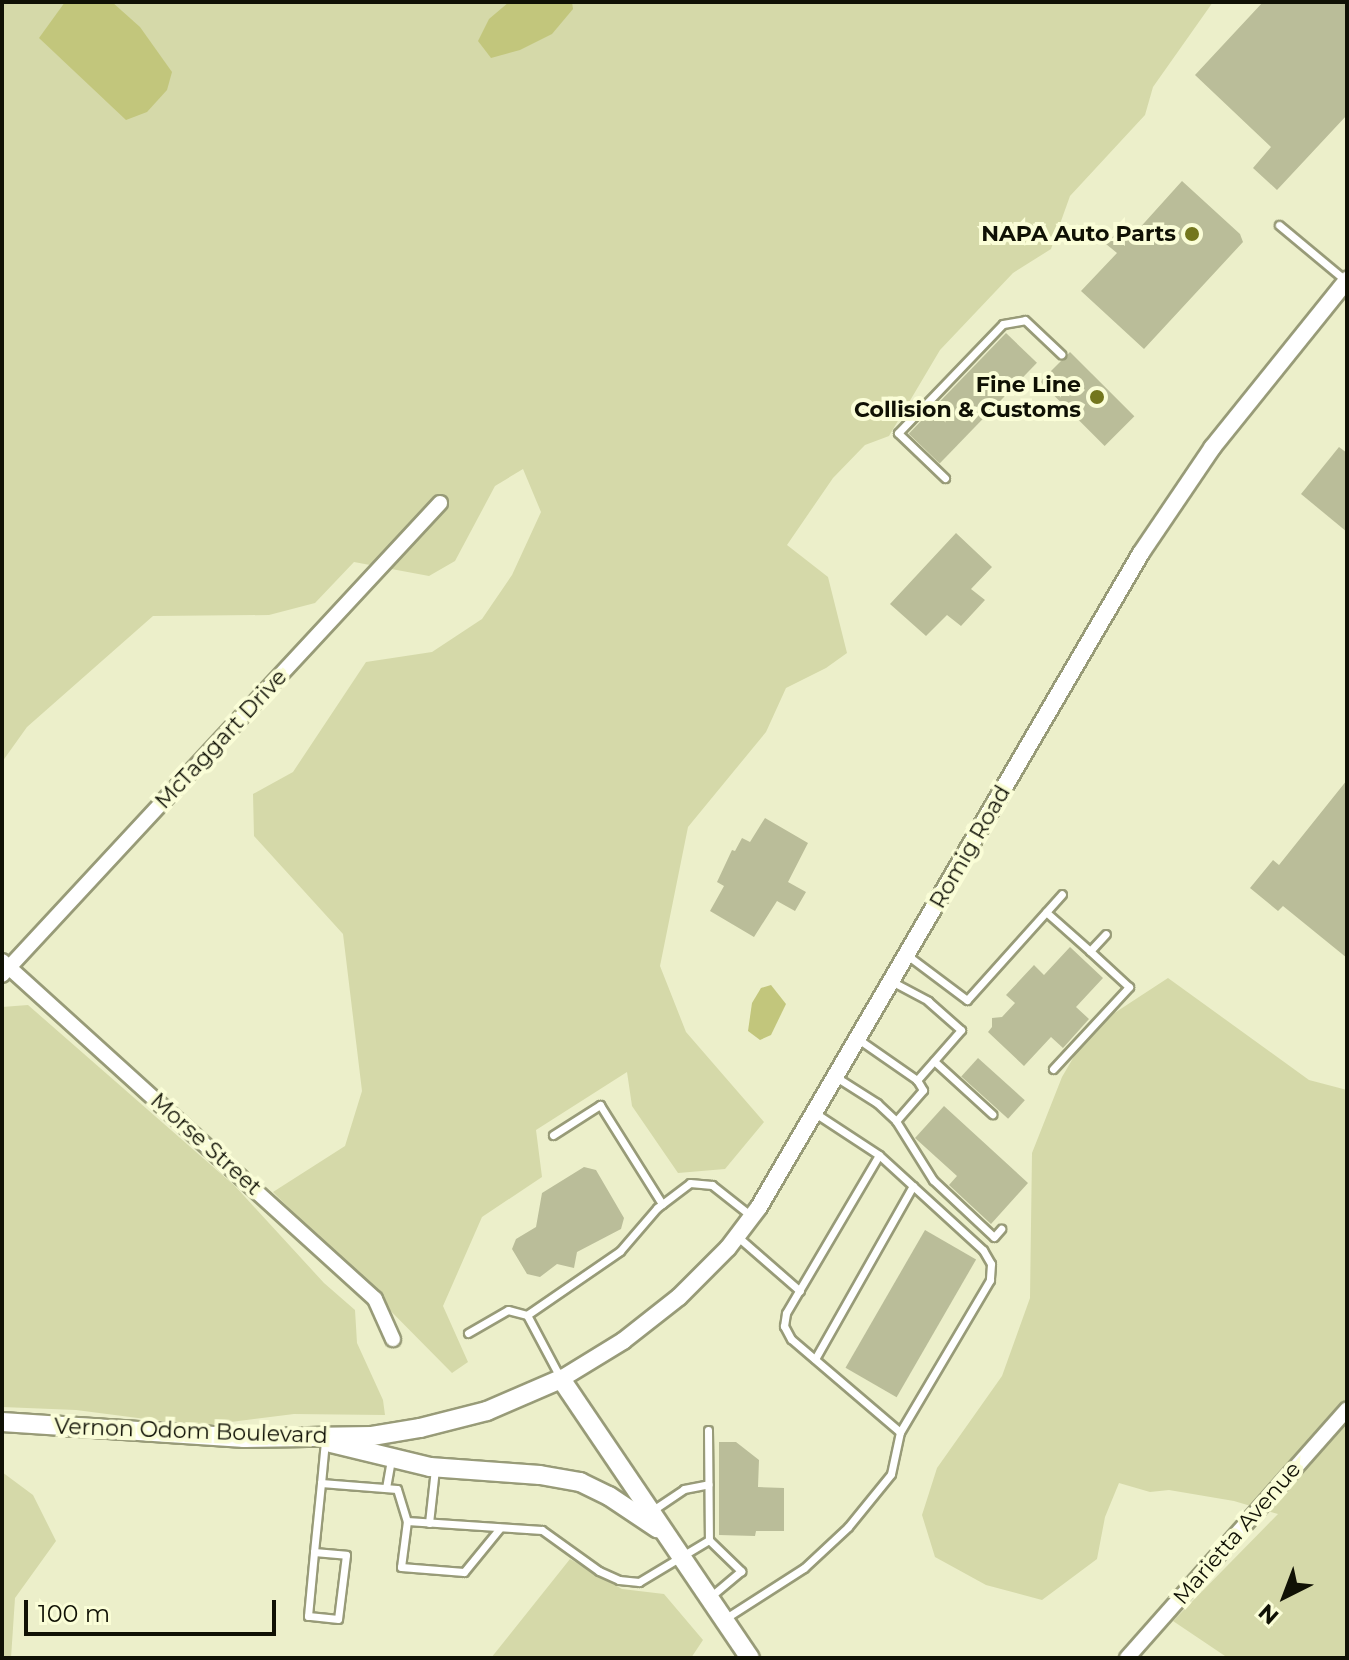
<!DOCTYPE html>
<style>
body{margin:0}
#map{position:relative;width:1349px;height:1660px;overflow:hidden;background:#ecefca;font-family:Montserrat,sans-serif}
div>[style]{position:absolute}
[style*='--x']{left:calc(var(--x)*1px);top:calc(var(--y)*1px);width:calc(var(--w)*1px);rotate:calc(var(--a)*1deg)}
.green>*{inset:0;background:#d5d9a9}
.water>*{inset:0;background:#c2c67c}
.building>*{inset:0;background:#babd99;transform-origin:0 0}
.roads{filter:drop-shadow(2px 0 #989b78) drop-shadow(-2px 0 #989b78) drop-shadow(0 2px #989b78) drop-shadow(0 -2px #989b78)}
.service>*{height:7px;margin:-3.5px;padding:0 3.5px;transform-origin:3.5px;border-radius:3.5px;background:#fff}
.minor>*{height:14px;margin:-7px;padding:0 7px;transform-origin:7px;border-radius:7px;background:#fff}
.tertiary>*{height:16px;margin:-8px;padding:0 8px;transform-origin:8px;border-radius:8px;background:#fff}
.secondary>*{height:18px;margin:-9px;padding:0 9px;transform-origin:9px;border-radius:9px;background:#fff}
.dots>*{width:22px;height:22px;translate:-50% -50%;box-sizing:border-box;border:4px solid #fafdd7;border-radius:50%}
span{translate:-50% -50%;white-space:nowrap;text-align:center;line-height:1.15;-webkit-text-stroke:8px #fafdd7;paint-order:stroke}
.poi-label{font-size:22px;color:#101105;font-weight:700}
.right{translate:-100% -50%;text-align:right}
.street-label{font-size:22px;color:#101105}
.frame{position:absolute;inset:0;border:4px solid #101105;pointer-events:none}
.north{position:absolute;left:1245px;top:1556px;width:80px;height:80px;-webkit-text-stroke:6px #fafdd7;paint-order:stroke;rotate:222deg;font-size:22px;font-weight:700;line-height:32px;text-align:center;color:#101105}
.north::after{content:'';display:block;margin:auto;width:28px;height:36px;background:#101105;clip-path:polygon(50% 0,100% 100%,50% 72%,0 100%)}
.scale{position:absolute;left:24px;top:1600px;width:252px;height:36px;box-sizing:border-box;border:4px solid #101105;border-top:0;padding-left:10px;font-size:24px;line-height:28px;white-space:nowrap;color:#101105;-webkit-text-stroke:6px #fafdd7;paint-order:stroke}
</style>
<div id="map">
<div class="green">
<div style="clip-path:polygon(2px 2px,1213px 2px,1153px 87px,1145px 115px,1070px 196px,1051px 249px,1013px 273px,940px 350px,889px 436px,865px 445px,833px 478px,787px 545px,828px 577px,847px 653px,826px 668px,786px 688px,766px 732px,688px 827px,660px 966px,686px 1032px,764px 1122px,725px 1169px,678px 1173px,632px 1106px,627px 1072px,536px 1130px,542px 1177px,482px 1217px,443px 1306px,468px 1362px,452px 1373px,273px 1192px,345px 1146px,362px 1091px,343px 934px,254px 836px,253px 794px,293px 772px,366px 662px,432px 652px,482px 619px,512px 575px,541px 512px,523px 469px,495px 486px,455px 561px,429px 576px,354px 562px,315px 603px,269px 615px,153px 616px,27px 727px,2px 762px)"></div>
<div style="clip-path:polygon(1168px 978px,1309px 1080px,1347px 1090px,1347px 1658px,1228px 1658px,1173px 1621px,1278px 1514px,1234px 1501px,1169px 1490px,1150px 1492px,1119px 1483px,1105px 1517px,1097px 1559px,1042px 1600px,986px 1585px,935px 1557px,922px 1515px,937px 1468px,1002px 1376px,1030px 1298px,1032px 1153px,1062px 1077px,1090px 1029px)"></div>
<div style="clip-path:polygon(28px 1005px,235px 1186px,324px 1283px,355px 1310px,357px 1343px,383px 1400px,385px 1415px,294px 1414px,200px 1426px,76px 1410px,2px 1407px,2px 1007px)"></div>
<div style="clip-path:polygon(2px 1472px,33px 1495px,56px 1541px,15px 1598px,11px 1658px,2px 1658px)"></div>
<div style="clip-path:polygon(570px 1559px,622px 1589px,664px 1594px,703px 1640px,691px 1658px,491px 1658px)"></div>
</div>
<div class="water">
<div style="clip-path:polygon(65px 2px,112px 2px,140px 27px,172px 72px,167px 90px,147px 112px,126px 120px,39px 38px)"></div>
<div style="clip-path:polygon(509px 2px,572px 2px,573px 9px,552px 34px,520px 50px,491px 58px,478px 41px,489px 19px)"></div>
<div style="clip-path:polygon(771px 985px,786px 1004px,771px 1035px,760px 1040px,748px 1031px,752px 1003px,761px 988px)"></div>
</div>
<div class="building">
<div style="clip-path:polygon(1263px 2px,1347px 2px,1347px 115px,1277px 190px,1253px 168px,1271px 147px,1195px 75px)"></div>
<div style="clip-path:polygon(1182px 181px,1240px 234px,1243px 242px,1144px 349px,1081px 291px,1117px 253px,1106px 244px,1126px 222px,1136px 232px)"></div>
<div style="left:1006px;top:333px;width:43px;height:140px;rotate:44deg"></div>
<div style="left:1070px;top:352px;width:91px;height:42px;rotate:45deg"></div>
<div style="clip-path:polygon(1339px 447px,1347px 453px,1347px 532px,1301px 494px)"></div>
<div style="clip-path:polygon(956px 533px,992px 567px,971px 589px,985px 600px,961px 626px,947px 615px,926px 636px,890px 604px)"></div>
<div style="clip-path:polygon(1347px 780px,1347px 958px,1283px 906px,1278px 911px,1250px 888px,1273px 860px,1279px 865px)"></div>
<div style="clip-path:polygon(765px 818px,808px 843px,788px 882px,806px 892px,795px 911px,777px 901px,754px 937px,710px 911px,724px 886px,717px 882px,732px 850px,735px 851px,742px 838px,750px 842px)"></div>
<div style="clip-path:polygon(1070px 947px,1103px 978px,1076px 1007px,1089px 1019px,1063px 1048px,1051px 1037px,1024px 1066px,988px 1032px,992px 1027px,992px 1018px,1002px 1017px,1015px 1003px,1006px 995px,1034px 965px,1044px 975px)"></div>
<div style="left:978px;top:1058px;width:63px;height:25px;rotate:42deg"></div>
<div style="clip-path:polygon(944px 1106px,1028px 1183px,991px 1224px,949px 1185px,957px 1176px,915px 1138px)"></div>
<div style="clip-path:polygon(584px 1167px,596px 1170px,624px 1218px,621px 1229px,577px 1252px,574px 1268px,557px 1264px,540px 1277px,527px 1274px,512px 1249px,516px 1239px,536px 1227px,542px 1193px)"></div>
<div style="left:925px;top:1230px;width:59px;height:159px;rotate:30deg"></div>
<div style="clip-path:polygon(719px 1442px,736px 1442px,759px 1460px,758px 1487px,784px 1488px,784px 1531px,756px 1531px,755px 1536px,719px 1535px)"></div>
</div>
<div class="roads">
<div class="service">
<div style="--x:1279;--y:225;--w:86;--a:39.8"></div>
<div style="--x:945;--y:478;--w:65;--a:-136.2"></div>
<div style="--x:898;--y:433;--w:151;--a:-46.1"></div>
<div style="--x:1003;--y:324;--w:22;--a:-10"></div>
<div style="--x:1025;--y:320;--w:50;--a:43.4"></div>
<div style="--x:1046;--y:912;--w:59;--a:41.6"></div>
<div style="--x:1090;--y:951;--w:23;--a:-47"></div>
<div style="--x:907;--y:955;--w:75;--a:36.9"></div>
<div style="--x:967;--y:1000;--w:142;--a:-48.1"></div>
<div style="--x:893;--y:982;--w:40;--a:28"></div>
<div style="--x:928;--y:1001;--w:44;--a:41.3"></div>
<div style="--x:961;--y:1030;--w:67;--a:131.3"></div>
<div style="--x:934;--y:1061;--w:79;--a:42.4"></div>
<div style="--x:1053;--y:1069;--w:112;--a:-47.2"></div>
<div style="--x:1129;--y:987;--w:53;--a:-137.3"></div>
<div style="--x:836;--y:1077;--w:49;--a:32.4"></div>
<div style="--x:877;--y:1103;--w:26;--a:43"></div>
<div style="--x:896;--y:1121;--w:41;--a:-48.9"></div>
<div style="--x:923;--y:1090;--w:12;--a:-121"></div>
<div style="--x:917;--y:1080;--w:72;--a:-145.2"></div>
<div style="--x:896;--y:1121;--w:70;--a:57.9"></div>
<div style="--x:933;--y:1180;--w:83;--a:43.1"></div>
<div style="--x:994;--y:1237;--w:11;--a:-49"></div>
<div style="--x:553;--y:1135;--w:56;--a:-32.6"></div>
<div style="--x:600;--y:1105;--w:117;--a:57.9"></div>
<div style="--x:879;--y:1155;--w:141;--a:42.4"></div>
<div style="--x:983;--y:1250;--w:16;--a:60"></div>
<div style="--x:991;--y:1264;--w:16;--a:94"></div>
<div style="--x:990;--y:1280;--w:177;--a:120.6"></div>
<div style="--x:738;--y:1237;--w:82;--a:41.1"></div>
<div style="--x:527;--y:1315;--w:113;--a:-34.5"></div>
<div style="--x:620;--y:1251;--w:57;--a:-49.3"></div>
<div style="--x:657;--y:1208;--w:41;--a:-37.1"></div>
<div style="--x:690;--y:1183;--w:22;--a:5"></div>
<div style="--x:712;--y:1185;--w:48;--a:38.3"></div>
<div style="--x:468;--y:1333;--w:46;--a:-29.9"></div>
<div style="--x:508;--y:1310;--w:20;--a:15"></div>
<div style="--x:527;--y:1315;--w:70;--a:62"></div>
<div style="--x:815;--y:1359;--w:199;--a:-60.5"></div>
<div style="--x:708;--y:1430;--w:110;--a:89.5"></div>
<div style="--x:709;--y:1540;--w:45;--a:44.1"></div>
<div style="--x:741;--y:1571;--w:39;--a:140"></div>
<div style="--x:325;--y:1441;--w:42;--a:95.4"></div>
<div style="--x:321;--y:1483;--w:76;--a:4.5"></div>
<div style="--x:397;--y:1489;--w:34;--a:73"></div>
<div style="--x:407;--y:1521;--w:46;--a:97.4"></div>
<div style="--x:401;--y:1567;--w:63;--a:4.5"></div>
<div style="--x:464;--y:1572;--w:57;--a:-50.7"></div>
<div style="--x:386;--y:1488;--w:29;--a:-80"></div>
<div style="--x:653;--y:1510;--w:37;--a:-34"></div>
<div style="--x:684;--y:1489;--w:25;--a:-11"></div>
<div style="--x:407;--y:1521;--w:135;--a:3.8"></div>
<div style="--x:542;--y:1530;--w:70;--a:35.7"></div>
<div style="--x:599;--y:1571;--w:22;--a:24"></div>
<div style="--x:619;--y:1580;--w:20;--a:6"></div>
<div style="--x:639;--y:1582;--w:82;--a:-31"></div>
<div style="--x:429;--y:1523;--w:54;--a:-83.7"></div>
<div style="--x:314;--y:1552;--w:32;--a:5"></div>
<div style="--x:346;--y:1555;--w:64;--a:97.1"></div>
<div style="--x:338;--y:1619;--w:30;--a:-174"></div>
<div style="--x:308;--y:1616;--w:64;--a:-84.6"></div>
<div style="--x:314;--y:1552;--w:69;--a:-84.2"></div>
<div style="--x:726;--y:1618;--w:93;--a:-32.7"></div>
<div style="--x:804;--y:1568;--w:60;--a:-43"></div>
<div style="--x:848;--y:1527;--w:68;--a:-50.9"></div>
<div style="--x:891;--y:1474;--w:43;--a:-77.9"></div>
<div style="--x:900;--y:1432;--w:143;--a:-139.5"></div>
<div style="--x:791;--y:1339;--w:15;--a:-118"></div>
<div style="--x:784;--y:1326;--w:13;--a:-81"></div>
<div style="--x:786;--y:1313;--w:183;--a:-59.5"></div>
<div style="--x:879;--y:1155;--w:77;--a:-146.7"></div>
</div>
<div class="minor">
<div style="--x:2;--y:961;--w:503;--a:42.18"></div>
<div style="--x:375;--y:1299;--w:44;--a:65.8"></div>
<div style="--x:2;--y:975;--w:644;--a:-47.14"></div>
<div style="--x:1127;--y:1658;--w:332;--a:-48.5"></div>
</div>
<div class="tertiary">
<div style="--x:561;--y:1379;--w:73;--a:-31.5"></div>
<div style="--x:623;--y:1341;--w:71;--a:-38.2"></div>
<div style="--x:679;--y:1297;--w:69;--a:-45"></div>
<div style="--x:728;--y:1248;--w:51;--a:-52.9"></div>
<div style="--x:759;--y:1207;--w:757;--a:-59.71"></div>
<div style="--x:1141;--y:553;--w:127;--a:-55.9"></div>
<div style="--x:1212;--y:448;--w:216;--a:-51.2"></div>
</div>
<div class="secondary">
<div style="--x:2;--y:1422;--w:243;--a:3.8"></div>
<div style="--x:244;--y:1438;--w:128;--a:-0.9"></div>
<div style="--x:372;--y:1436;--w:49;--a:-9.5"></div>
<div style="--x:420;--y:1428;--w:69;--a:-14.2"></div>
<div style="--x:487;--y:1411;--w:81;--a:-23.4"></div>
<div style="--x:561;--y:1379;--w:337;--a:55.9"></div>
<div style="--x:331;--y:1443;--w:102;--a:13.6"></div>
<div style="--x:430;--y:1467;--w:110;--a:4.2"></div>
<div style="--x:540;--y:1475;--w:41;--a:9.9"></div>
<div style="--x:580;--y:1482;--w:32;--a:26"></div>
<div style="--x:609;--y:1496;--w:58;--a:33.7"></div>
</div>
</div>
<div class="dots">
<div style="left:1192px;top:234px;background:#73761d"></div>
<div style="left:1097px;top:397px;background:#73761d"></div>
</div>
<div class="poi-label">
<span class="right" style="left:1176px;top:234px">NAPA Auto Parts</span>
<span class="right" style="left:1081px;top:397px">Fine Line<br>Collision &amp; Customs</span>
</div>
<div class="street-label">
<span style="left:221px;top:739px;rotate:-47deg">McTaggart Drive</span>
<span style="left:970px;top:847px;rotate:-60deg">Romig Road</span>
<span style="left:206px;top:1144px;rotate:42deg">Morse Street</span>
<span style="left:191px;top:1431px;rotate:2deg">Vernon Odom Boulevard</span>
<span style="left:1237px;top:1533px;rotate:-49deg">Marietta Avenue</span>
</div>
<div class="frame"></div>
<div class="north">N</div>
<div class="scale">100 m</div>
</div>
